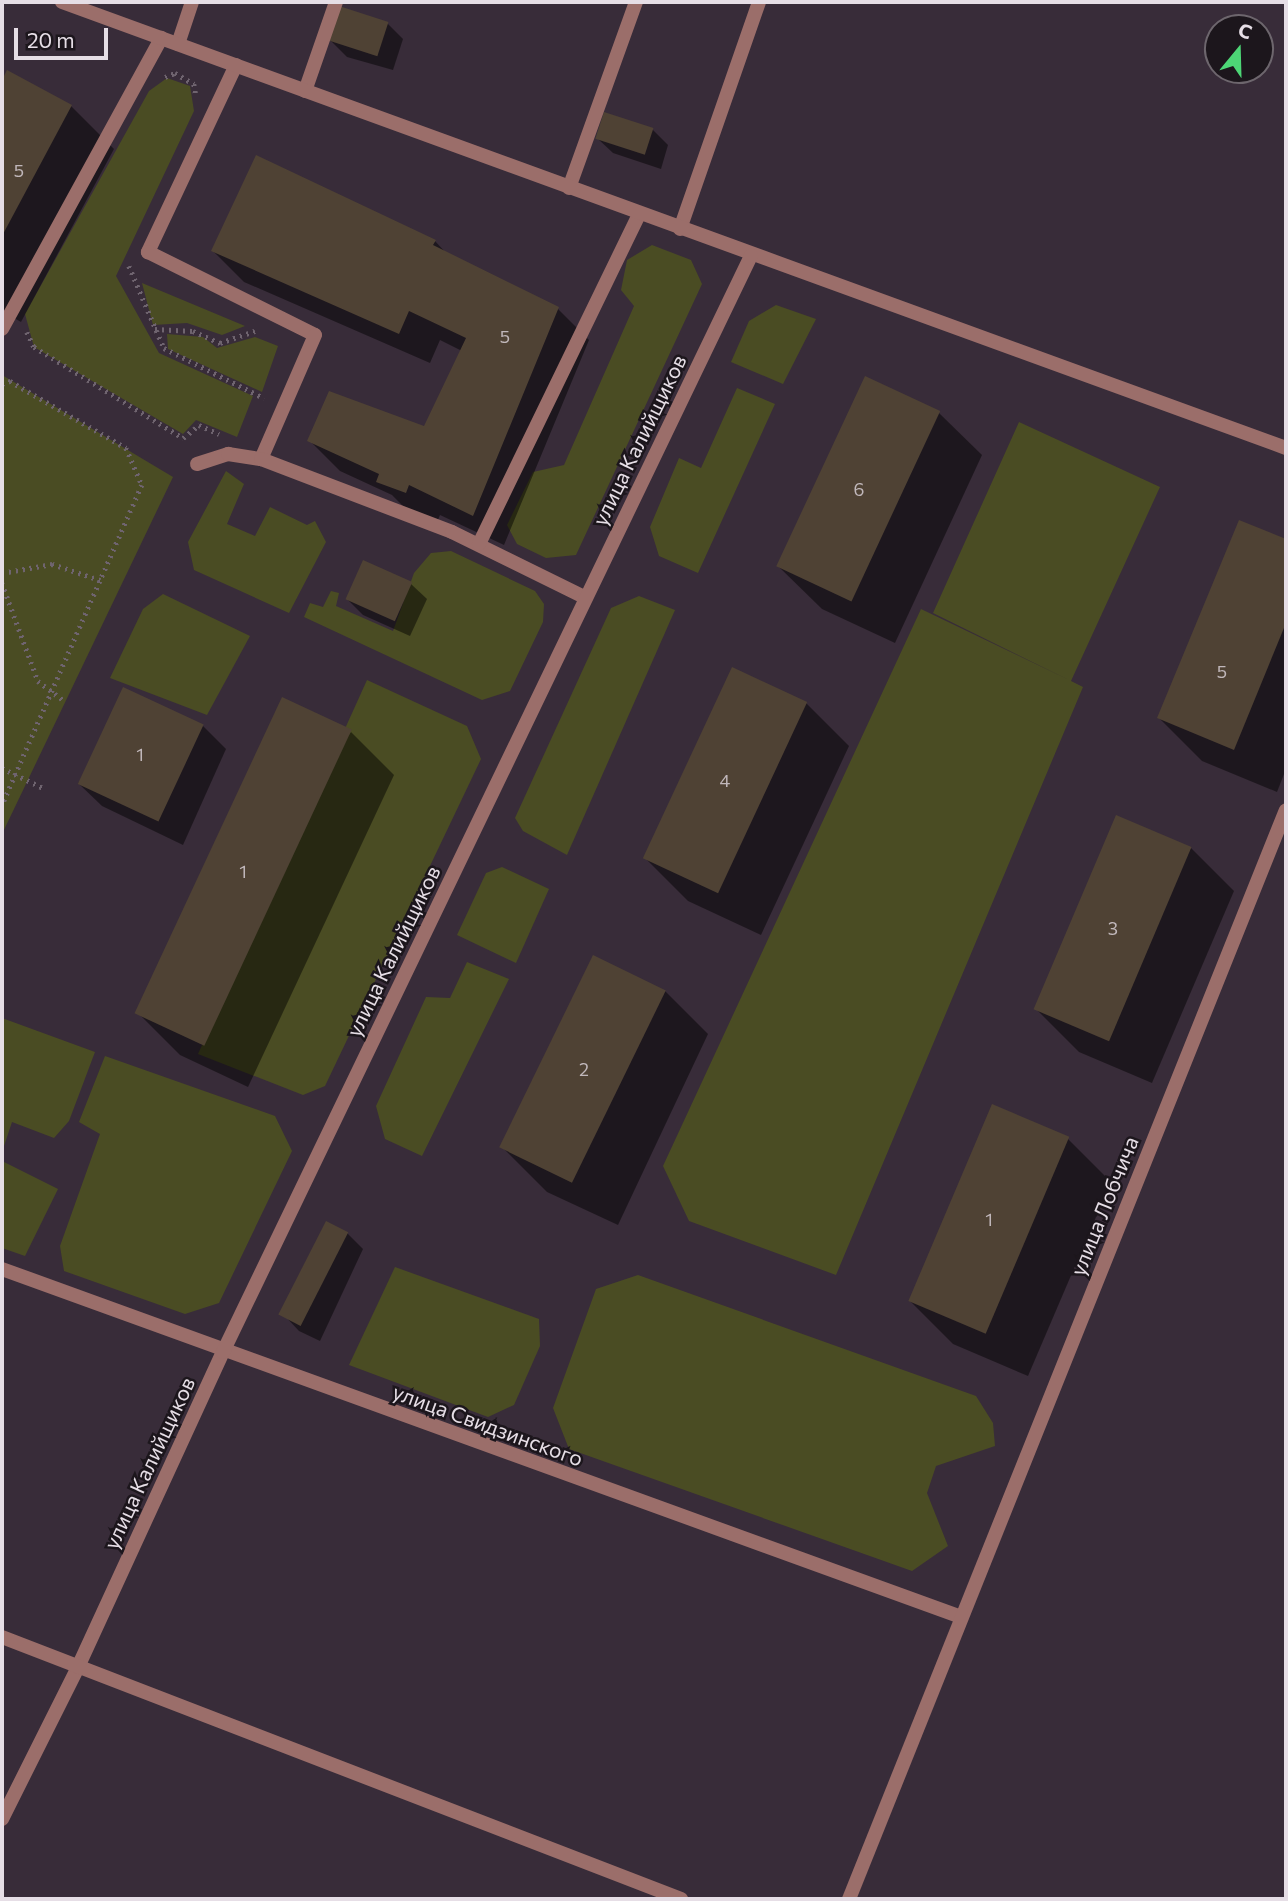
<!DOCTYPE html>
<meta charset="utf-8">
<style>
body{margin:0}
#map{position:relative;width:1288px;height:1901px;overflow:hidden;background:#382c39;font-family:Commissioner,sans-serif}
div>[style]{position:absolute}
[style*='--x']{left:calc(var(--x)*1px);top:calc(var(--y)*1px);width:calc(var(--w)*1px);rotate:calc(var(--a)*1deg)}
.green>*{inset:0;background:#4a4c23}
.shadow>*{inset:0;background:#0007}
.building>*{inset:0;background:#4f4234;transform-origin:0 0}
.path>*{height:4.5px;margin-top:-2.25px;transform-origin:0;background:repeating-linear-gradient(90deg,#6f646f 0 2px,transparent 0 7px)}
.service>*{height:14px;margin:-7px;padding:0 7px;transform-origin:7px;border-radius:7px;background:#9b6e6a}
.minor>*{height:14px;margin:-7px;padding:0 7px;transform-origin:7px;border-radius:7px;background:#9b6e6a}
.tertiary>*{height:14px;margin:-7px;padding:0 7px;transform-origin:7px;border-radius:7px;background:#9b6e6a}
span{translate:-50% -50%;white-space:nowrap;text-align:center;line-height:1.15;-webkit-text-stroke:5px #1c161c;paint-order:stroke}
.number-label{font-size:18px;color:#c0b7ba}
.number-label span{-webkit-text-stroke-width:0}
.street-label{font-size:21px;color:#e6dee6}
.frame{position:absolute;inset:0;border:4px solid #e6dee6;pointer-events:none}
.north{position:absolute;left:1204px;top:14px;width:70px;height:70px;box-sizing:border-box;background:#1c161c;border:2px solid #6d666d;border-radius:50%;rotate:19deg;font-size:19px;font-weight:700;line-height:28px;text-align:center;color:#e6dee6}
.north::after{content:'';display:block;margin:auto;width:24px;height:32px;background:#4dd676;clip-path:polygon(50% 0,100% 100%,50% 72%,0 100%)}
.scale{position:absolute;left:14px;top:28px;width:94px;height:32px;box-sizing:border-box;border:4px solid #e6dee6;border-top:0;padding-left:9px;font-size:21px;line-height:24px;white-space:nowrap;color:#e6dee6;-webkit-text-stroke:5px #1c161c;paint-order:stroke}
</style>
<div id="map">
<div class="green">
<div style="clip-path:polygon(167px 78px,190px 86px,194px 111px,116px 276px,159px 353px,253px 396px,237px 437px,196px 420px,183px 434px,34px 347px,25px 314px,149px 91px)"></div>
<div style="clip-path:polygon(652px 245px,691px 260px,702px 284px,576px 555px,546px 558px,517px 544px,507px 525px,533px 472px,564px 465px,634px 306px,621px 290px,627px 260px)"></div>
<div style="clip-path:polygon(142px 283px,245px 326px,222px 335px,187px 323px,153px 325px)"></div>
<div style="clip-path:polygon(776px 305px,816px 319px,783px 384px,731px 362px,749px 321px)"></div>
<div style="clip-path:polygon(167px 334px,203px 337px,217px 348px,255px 337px,278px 346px,262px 392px,168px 349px)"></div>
<div style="clip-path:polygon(2px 375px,173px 477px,2px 834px)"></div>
<div style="clip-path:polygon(737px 388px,775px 404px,698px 573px,659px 556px,650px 527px,679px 458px,701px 468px)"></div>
<div style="clip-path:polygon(1019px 422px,1160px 487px,1071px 681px,1083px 687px,836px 1275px,689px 1221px,663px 1166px,921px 609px,1069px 680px,933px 613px)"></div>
<div style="clip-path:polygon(226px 471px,244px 484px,227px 524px,255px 536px,270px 507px,307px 525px,315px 521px,326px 542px,289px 613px,194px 570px,188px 542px)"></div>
<div style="clip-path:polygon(451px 551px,535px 591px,544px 604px,543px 622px,510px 691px,482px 700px,304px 617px,310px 603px,323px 607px,331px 591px,339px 593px,336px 606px,393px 631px,414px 573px,431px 553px)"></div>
<div style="clip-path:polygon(163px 594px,250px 636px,207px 715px,110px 678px,143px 609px)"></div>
<div style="clip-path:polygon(639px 596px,675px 610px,567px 855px,523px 831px,515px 818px,611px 608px)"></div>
<div style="clip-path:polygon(367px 680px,467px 726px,481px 759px,325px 1086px,303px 1095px,198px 1054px)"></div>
<div style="clip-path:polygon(502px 867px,549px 889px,516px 963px,457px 935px,486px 873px)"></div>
<div style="clip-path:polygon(467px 962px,509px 979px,422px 1156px,385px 1139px,376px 1106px,426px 997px,450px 998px)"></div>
<div style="clip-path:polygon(2px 1018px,95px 1052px,69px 1121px,54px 1138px,12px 1122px,2px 1152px)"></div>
<div style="clip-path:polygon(105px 1056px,275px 1116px,292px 1151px,219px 1303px,185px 1314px,64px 1271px,60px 1246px,100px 1134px,79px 1122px)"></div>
<div style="clip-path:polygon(2px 1161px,58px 1189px,25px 1256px,2px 1248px)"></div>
<div style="clip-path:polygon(395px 1267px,539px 1319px,540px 1346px,514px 1405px,488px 1417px,349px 1365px)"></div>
<div style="clip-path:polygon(638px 1275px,976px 1396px,993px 1423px,995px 1446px,936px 1466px,927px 1493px,948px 1546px,912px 1571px,569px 1449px,553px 1408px,596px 1289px)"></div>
</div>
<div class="shadow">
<div style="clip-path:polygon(387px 23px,403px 39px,393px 70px,347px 57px,331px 41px)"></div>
<div style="clip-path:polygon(8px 73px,71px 106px,114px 149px,21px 322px,2px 311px,2px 83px)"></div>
<div style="clip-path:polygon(652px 129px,668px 145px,661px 169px,613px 153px,597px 138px)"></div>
<div style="clip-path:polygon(435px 241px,447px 254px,558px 309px,589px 340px,504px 545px,440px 515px,437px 522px,409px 512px,392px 495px,340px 471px,309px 440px,425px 428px,462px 351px,440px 340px,430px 363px,244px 282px,213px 251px)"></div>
<div style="clip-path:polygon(939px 413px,982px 455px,895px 643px,822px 609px,779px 567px)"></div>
<div style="clip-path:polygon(1240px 522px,1286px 541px,1286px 769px,1277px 792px,1202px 761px,1159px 718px)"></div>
<div style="clip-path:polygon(411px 584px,427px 599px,410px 636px,363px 615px,347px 599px)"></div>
<div style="clip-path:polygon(733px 669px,806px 703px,849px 746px,761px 935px,688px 901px,645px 858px)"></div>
<div style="clip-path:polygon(203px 726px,226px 749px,183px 845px,102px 806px,78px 783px)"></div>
<div style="clip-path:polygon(351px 732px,394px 775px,248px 1087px,180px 1055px,137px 1012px)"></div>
<div style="clip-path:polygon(1191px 848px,1234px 891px,1152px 1083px,1079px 1052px,1036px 1009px)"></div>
<div style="clip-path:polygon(665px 991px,708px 1034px,618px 1225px,547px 1192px,504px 1149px)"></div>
<div style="clip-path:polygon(993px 1107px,1068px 1139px,1111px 1182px,1028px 1376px,953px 1344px,910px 1301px)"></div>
<div style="clip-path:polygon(347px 1233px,363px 1249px,320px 1341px,299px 1331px,284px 1315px)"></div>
</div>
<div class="building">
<div style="left:339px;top:6px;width:52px;height:36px;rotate:18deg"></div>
<div style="clip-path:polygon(7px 70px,72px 105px,2px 236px,2px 80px)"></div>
<div style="left:604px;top:112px;width:52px;height:28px;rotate:18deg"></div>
<div style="clip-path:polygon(256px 155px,436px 240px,433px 245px,559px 307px,473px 516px,409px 485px,406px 493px,376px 482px,379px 474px,307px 441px,329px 391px,424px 426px,466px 338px,409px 311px,399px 334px,211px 251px)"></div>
<div style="left:865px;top:376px;width:83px;height:210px;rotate:25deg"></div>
<div style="clip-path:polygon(1239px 520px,1286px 539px,1286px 623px,1234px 750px,1157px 718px)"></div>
<div style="left:363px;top:560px;width:54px;height:43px;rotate:24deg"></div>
<div style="left:732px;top:667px;width:83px;height:211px;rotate:25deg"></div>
<div style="left:123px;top:687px;width:89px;height:107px;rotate:25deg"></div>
<div style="left:282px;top:697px;width:77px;height:349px;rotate:25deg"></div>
<div style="left:1116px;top:815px;width:82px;height:211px;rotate:23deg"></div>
<div style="left:593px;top:955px;width:81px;height:214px;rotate:26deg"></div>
<div style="left:992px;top:1104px;width:84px;height:214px;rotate:23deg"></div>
<div style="left:326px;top:1221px;width:25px;height:105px;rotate:27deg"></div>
</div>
<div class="path">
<div style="--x:165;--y:77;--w:11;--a:-22"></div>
<div style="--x:175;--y:73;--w:22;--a:30"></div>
<div style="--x:194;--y:84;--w:11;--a:80"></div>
<div style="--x:129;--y:266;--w:89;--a:66.9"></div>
<div style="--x:164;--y:348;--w:112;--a:26.6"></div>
<div style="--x:155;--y:329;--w:38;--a:3"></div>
<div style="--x:193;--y:331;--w:30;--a:24"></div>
<div style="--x:220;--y:343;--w:37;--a:-19"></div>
<div style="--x:27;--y:332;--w:17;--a:65"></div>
<div style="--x:34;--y:347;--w:175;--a:31.4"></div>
<div style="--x:183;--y:438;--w:21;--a:-39"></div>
<div style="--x:199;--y:425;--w:22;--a:24"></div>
<div style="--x:2;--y:384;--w:9;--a:-21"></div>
<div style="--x:10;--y:381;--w:134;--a:30"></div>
<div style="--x:126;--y:448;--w:40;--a:66.6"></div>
<div style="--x:142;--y:485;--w:350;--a:113.6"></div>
<div style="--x:2;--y:573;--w:51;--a:-10.2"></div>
<div style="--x:52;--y:564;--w:51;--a:18.4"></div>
<div style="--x:2;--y:583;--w:104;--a:69.8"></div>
<div style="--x:38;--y:681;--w:34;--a:37"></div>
<div style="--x:2;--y:768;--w:48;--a:26"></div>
</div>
<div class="service">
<div style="--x:178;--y:44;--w:44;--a:-71.6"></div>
<div style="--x:236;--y:65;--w:207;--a:115.2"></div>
<div style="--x:148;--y:252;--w:186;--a:26.4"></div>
<div style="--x:315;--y:335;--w:135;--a:113.5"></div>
<div style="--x:305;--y:91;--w:94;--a:-70.8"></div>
<div style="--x:569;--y:188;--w:198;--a:-70.2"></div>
<div style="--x:680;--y:229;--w:240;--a:-70.8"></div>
<div style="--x:2;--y:329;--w:332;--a:-61.3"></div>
<div style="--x:197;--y:464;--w:33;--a:-18"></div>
<div style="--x:228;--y:454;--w:33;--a:9"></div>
<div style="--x:261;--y:459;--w:204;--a:20.9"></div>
<div style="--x:452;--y:532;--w:149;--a:26.2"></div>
<div style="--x:479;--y:544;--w:367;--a:-64.1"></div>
</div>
<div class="minor">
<div style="--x:62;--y:2;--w:1303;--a:20.02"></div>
<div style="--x:2;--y:1269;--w:1020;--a:19.94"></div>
<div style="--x:2;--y:1819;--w:170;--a:-63.4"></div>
<div style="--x:78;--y:1667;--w:347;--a:-65.3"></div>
<div style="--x:223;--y:1352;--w:1217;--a:-64.28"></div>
<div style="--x:849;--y:1899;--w:1173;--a:-68.14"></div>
</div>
<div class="tertiary">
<div style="--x:2;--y:1637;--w:728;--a:21.1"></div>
</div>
<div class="number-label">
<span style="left:19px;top:170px">5</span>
<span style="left:505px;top:336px">5</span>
<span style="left:859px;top:489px">6</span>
<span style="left:1222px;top:671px">5</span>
<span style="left:140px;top:754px">1</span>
<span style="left:725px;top:780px">4</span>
<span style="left:243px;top:871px">1</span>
<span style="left:1113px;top:928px">3</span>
<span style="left:584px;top:1069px">2</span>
<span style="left:989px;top:1219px">1</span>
</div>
<div class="street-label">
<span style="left:639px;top:440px;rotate:-64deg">улица Калийщиков</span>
<span style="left:393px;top:951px;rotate:-64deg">улица Калийщиков</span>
<span style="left:1104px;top:1206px;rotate:-68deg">улица Лобчича</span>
<span style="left:488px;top:1425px;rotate:20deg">улица Свидзинского</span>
<span style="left:149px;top:1463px;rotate:-65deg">улица Калийщиков</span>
</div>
<div class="frame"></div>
<div class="north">С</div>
<div class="scale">20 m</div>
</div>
